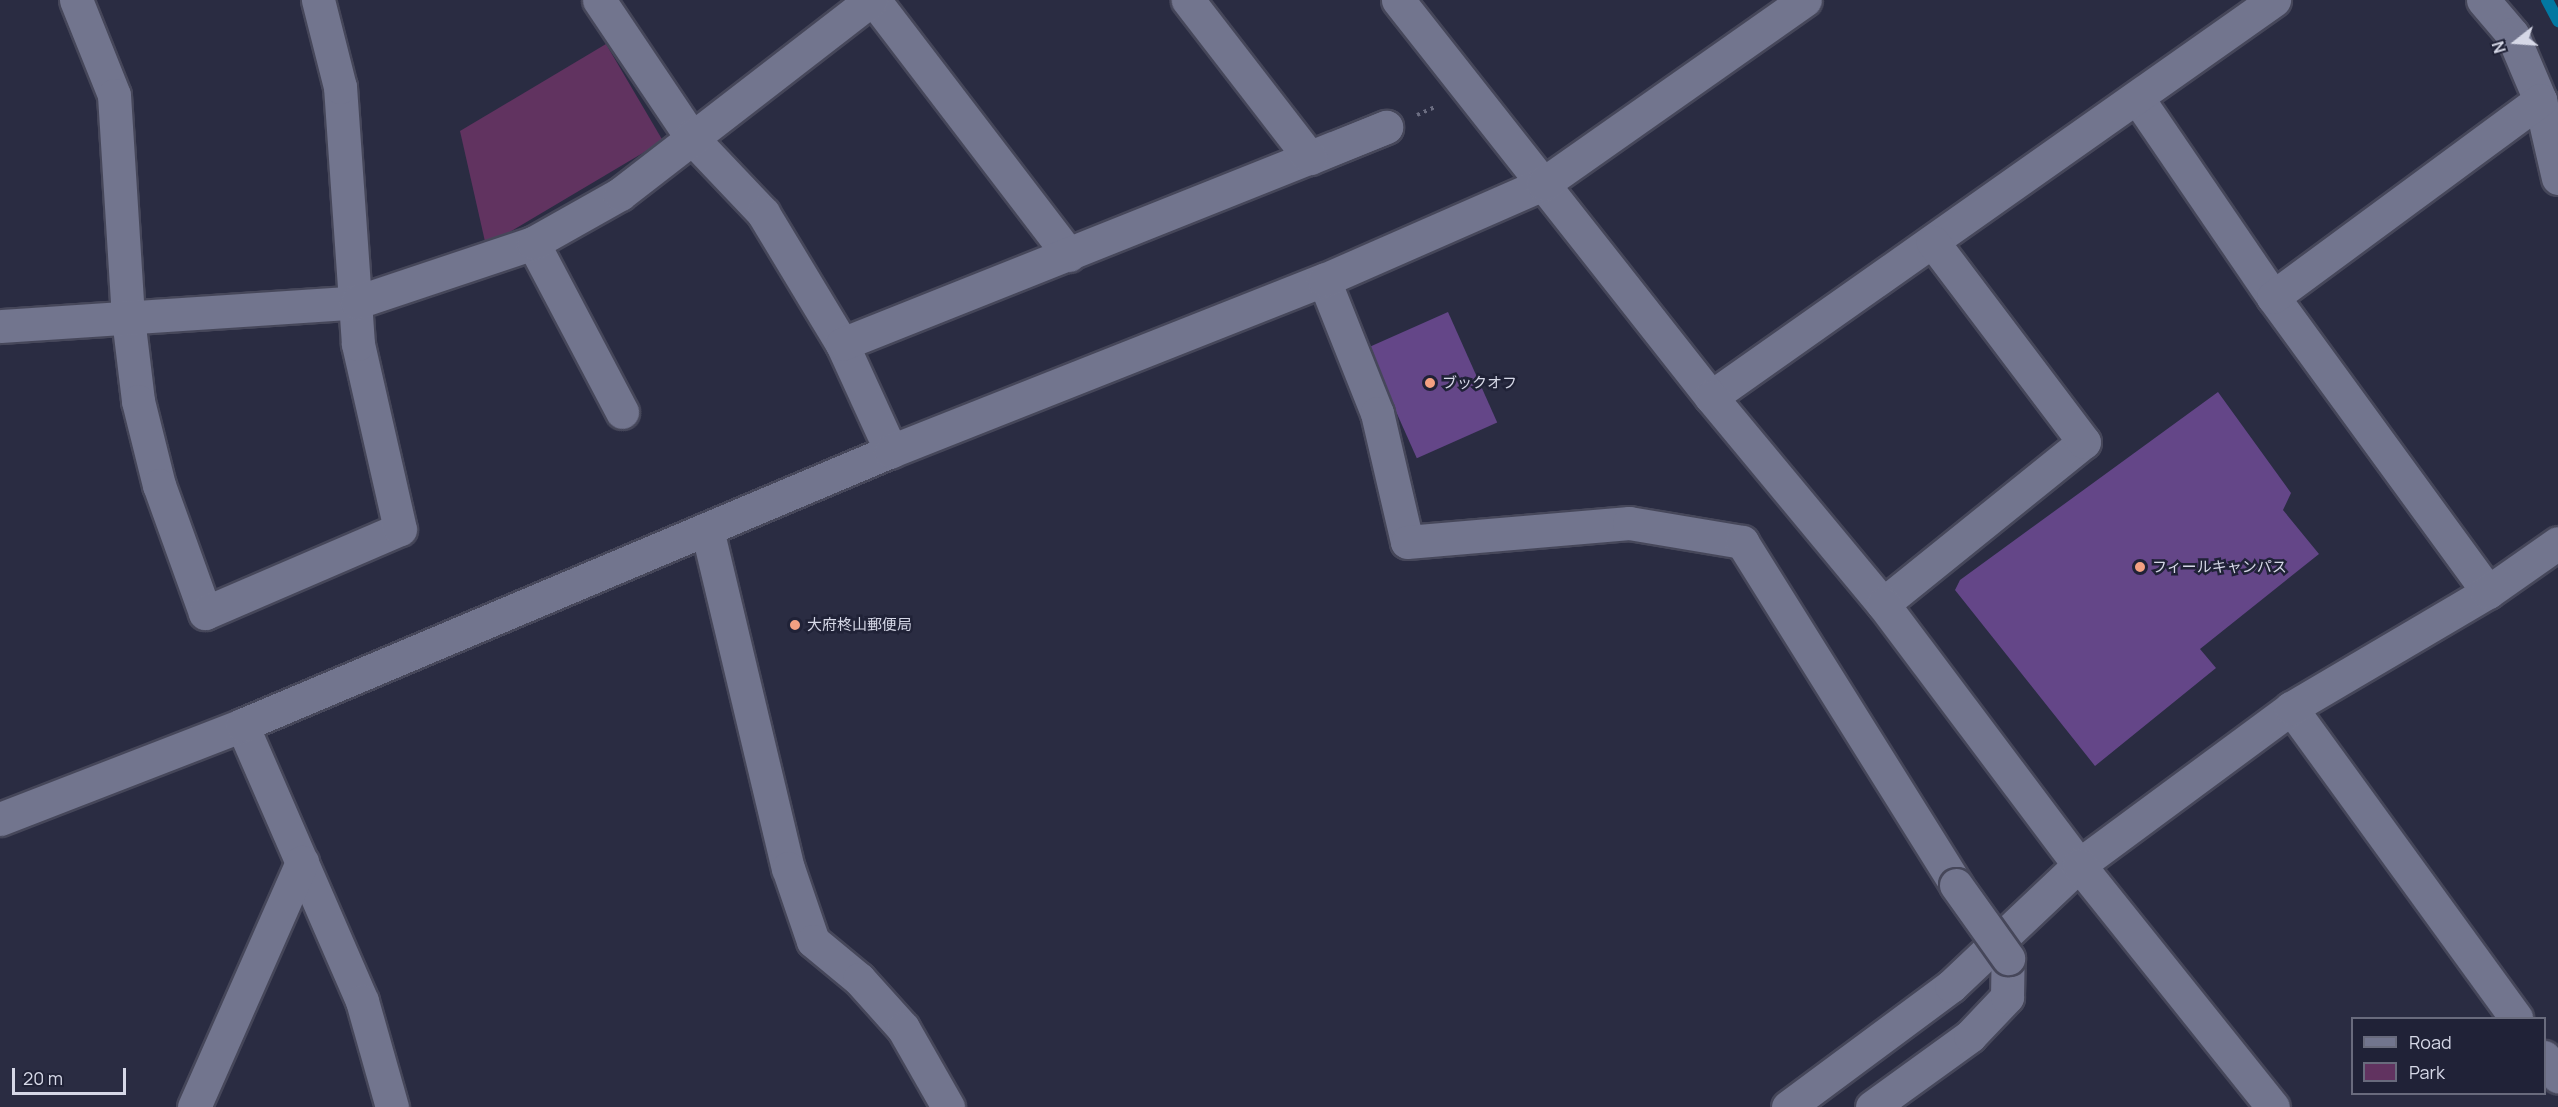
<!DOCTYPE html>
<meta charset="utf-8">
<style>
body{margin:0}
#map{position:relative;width:2558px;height:1107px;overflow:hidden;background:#2a2c42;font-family:Manrope,"Noto Sans JP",sans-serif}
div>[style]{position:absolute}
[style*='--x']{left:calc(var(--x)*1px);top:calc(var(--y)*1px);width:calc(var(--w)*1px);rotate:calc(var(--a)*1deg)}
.green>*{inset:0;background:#613360}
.stream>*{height:12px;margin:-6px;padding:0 6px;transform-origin:6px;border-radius:6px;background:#0278a1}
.building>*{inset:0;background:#644688;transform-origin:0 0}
.path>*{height:4px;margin-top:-2px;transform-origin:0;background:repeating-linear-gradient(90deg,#6b6d81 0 3px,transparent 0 7.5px)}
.roads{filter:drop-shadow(2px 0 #46475a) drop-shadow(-2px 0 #46475a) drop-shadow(0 2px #46475a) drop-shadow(0 -2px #46475a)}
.minor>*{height:33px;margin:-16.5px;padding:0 16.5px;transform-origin:16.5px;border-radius:16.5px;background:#72758e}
.tertiary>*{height:33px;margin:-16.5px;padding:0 16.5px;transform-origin:16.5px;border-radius:16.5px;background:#72758e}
.bridges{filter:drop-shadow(2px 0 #46475a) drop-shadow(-2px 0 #46475a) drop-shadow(0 2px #46475a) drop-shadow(0 -2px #46475a)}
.minor-bridge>*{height:33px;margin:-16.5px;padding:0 16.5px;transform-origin:16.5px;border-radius:16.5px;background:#72758e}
.dots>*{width:16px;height:16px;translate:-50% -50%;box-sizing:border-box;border:3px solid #202237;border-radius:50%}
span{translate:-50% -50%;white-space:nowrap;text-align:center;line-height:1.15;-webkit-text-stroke:5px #202237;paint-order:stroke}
.poi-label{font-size:15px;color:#d6d8e7}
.left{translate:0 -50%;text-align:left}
.legend{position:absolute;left:2351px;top:1017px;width:195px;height:78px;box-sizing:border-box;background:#202237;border:2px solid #696b7d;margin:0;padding:8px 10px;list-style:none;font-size:18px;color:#d6d8e7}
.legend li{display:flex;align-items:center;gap:12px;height:30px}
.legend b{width:30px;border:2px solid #696b7d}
.north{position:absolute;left:2486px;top:12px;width:60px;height:60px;-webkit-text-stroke:4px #202237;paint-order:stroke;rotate:253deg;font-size:16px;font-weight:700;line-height:24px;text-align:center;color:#d6d8e7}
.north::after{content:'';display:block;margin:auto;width:21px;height:27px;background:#d6d8e7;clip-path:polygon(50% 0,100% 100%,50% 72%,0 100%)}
.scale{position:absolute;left:12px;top:1068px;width:114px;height:27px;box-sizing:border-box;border:3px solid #d6d8e7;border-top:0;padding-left:8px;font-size:18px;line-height:21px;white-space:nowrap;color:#d6d8e7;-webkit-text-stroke:4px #202237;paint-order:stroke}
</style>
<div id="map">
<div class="green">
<div style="clip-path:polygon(606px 44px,663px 141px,486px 246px,460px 131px)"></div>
</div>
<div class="stream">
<div style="--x:2547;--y:0;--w:24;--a:62"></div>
</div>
<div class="building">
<div style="left:1448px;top:312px;width:121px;height:88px;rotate:66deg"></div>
<div style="clip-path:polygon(2218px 392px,2291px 493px,2283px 510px,2319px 554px,2200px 649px,2216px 668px,2095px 766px,1955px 590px,1960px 580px)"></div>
</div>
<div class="path">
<div style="--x:1417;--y:115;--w:20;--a:-24"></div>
</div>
<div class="roads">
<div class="minor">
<div style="--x:76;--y:0;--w:102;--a:68.2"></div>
<div style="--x:114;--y:95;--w:223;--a:86.4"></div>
<div style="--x:128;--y:318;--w:84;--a:83.1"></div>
<div style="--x:138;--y:401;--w:87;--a:76"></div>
<div style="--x:159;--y:485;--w:136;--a:70.2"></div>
<div style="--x:205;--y:613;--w:212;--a:-23.3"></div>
<div style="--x:400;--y:529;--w:190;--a:-102.8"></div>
<div style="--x:358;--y:344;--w:258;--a:-94"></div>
<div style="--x:340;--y:87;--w:90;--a:-104.2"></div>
<div style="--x:599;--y:0;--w:165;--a:56.1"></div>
<div style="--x:691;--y:137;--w:105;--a:46.5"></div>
<div style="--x:763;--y:213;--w:153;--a:58.9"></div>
<div style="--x:842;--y:344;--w:118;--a:65.4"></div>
<div style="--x:874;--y:0;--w:321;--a:52.6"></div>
<div style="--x:2483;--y:0;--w:45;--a:49.5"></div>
<div style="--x:2512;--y:34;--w:72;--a:67"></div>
<div style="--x:2540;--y:100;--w:80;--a:77"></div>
<div style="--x:2138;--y:99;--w:240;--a:55.7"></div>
<div style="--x:2273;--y:297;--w:365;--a:53.9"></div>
<div style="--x:533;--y:243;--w:191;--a:62.2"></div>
<div style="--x:1324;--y:280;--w:143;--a:68.3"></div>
<div style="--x:1377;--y:413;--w:132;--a:76.9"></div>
<div style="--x:1407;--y:542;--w:223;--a:-4.9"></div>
<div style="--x:1629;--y:523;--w:115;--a:9.5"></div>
<div style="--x:1742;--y:542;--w:404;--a:58"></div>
<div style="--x:2273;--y:297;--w:332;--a:-36.4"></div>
<div style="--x:0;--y:326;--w:358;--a:-3.8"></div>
<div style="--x:357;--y:302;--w:186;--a:-18.5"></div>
<div style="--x:533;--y:243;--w:100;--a:-29.4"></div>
<div style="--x:620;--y:194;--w:317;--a:-37.7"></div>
<div style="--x:842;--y:344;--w:586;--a:-21.75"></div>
<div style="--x:1386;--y:127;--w:82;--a:157.8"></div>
<div style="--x:1310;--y:158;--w:200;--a:-127.7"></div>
<div style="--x:1711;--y:397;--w:689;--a:-35.19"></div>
<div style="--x:707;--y:529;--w:349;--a:76.6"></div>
<div style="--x:788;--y:868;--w:77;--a:71.1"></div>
<div style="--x:813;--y:941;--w:60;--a:39.6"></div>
<div style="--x:859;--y:979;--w:66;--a:48.1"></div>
<div style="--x:903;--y:1028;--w:91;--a:60.3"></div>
<div style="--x:1883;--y:604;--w:258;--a:-38.9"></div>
<div style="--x:2084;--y:442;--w:251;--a:-127.1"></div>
<div style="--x:2291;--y:708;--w:383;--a:54"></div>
<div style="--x:242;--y:725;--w:301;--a:66.5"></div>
<div style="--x:362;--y:1001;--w:110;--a:74.2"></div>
<div style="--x:2544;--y:1057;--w:24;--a:54"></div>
<div style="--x:194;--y:1107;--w:268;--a:-66.2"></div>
<div style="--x:1788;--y:1107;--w:203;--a:-36.6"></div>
<div style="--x:1951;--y:986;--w:176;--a:-43.4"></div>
<div style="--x:2079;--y:865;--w:264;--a:-36.5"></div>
<div style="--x:2291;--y:708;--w:229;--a:-30.5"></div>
<div style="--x:2488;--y:592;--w:85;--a:-35"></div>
<div style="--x:1872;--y:1107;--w:121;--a:-35.9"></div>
<div style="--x:1970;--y:1036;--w:54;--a:-46.5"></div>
<div style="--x:2007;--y:997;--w:39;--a:-89"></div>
</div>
<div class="tertiary">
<div style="--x:1398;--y:0;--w:506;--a:51.75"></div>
<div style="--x:1711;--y:397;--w:269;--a:50.3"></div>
<div style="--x:1883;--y:604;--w:326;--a:53.1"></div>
<div style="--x:2079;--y:865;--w:310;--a:51.3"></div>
<div style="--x:0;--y:819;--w:260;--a:-21.2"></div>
<div style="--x:242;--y:725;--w:704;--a:-22.89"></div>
<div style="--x:891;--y:451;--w:466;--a:-21.6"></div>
<div style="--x:1324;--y:280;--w:239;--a:-23.7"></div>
<div style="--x:1543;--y:184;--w:320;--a:-35.1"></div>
</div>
</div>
<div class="bridges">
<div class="minor-bridge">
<div style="--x:1956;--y:885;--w:90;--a:54.5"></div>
</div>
</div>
<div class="dots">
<div style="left:1430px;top:383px;background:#f3a082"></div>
<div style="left:2140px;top:567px;background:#f3a082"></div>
<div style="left:795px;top:625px;background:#f3a082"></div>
</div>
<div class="poi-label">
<span class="left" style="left:1442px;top:383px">ブックオフ</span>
<span class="left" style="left:2152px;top:567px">フィールキャンパス</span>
<span class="left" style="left:807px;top:625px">大府柊山郵便局</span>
</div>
<ul class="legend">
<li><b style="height:8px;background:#72758e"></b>Road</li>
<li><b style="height:16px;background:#613360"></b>Park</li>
</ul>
<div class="north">N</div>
<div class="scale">20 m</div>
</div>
